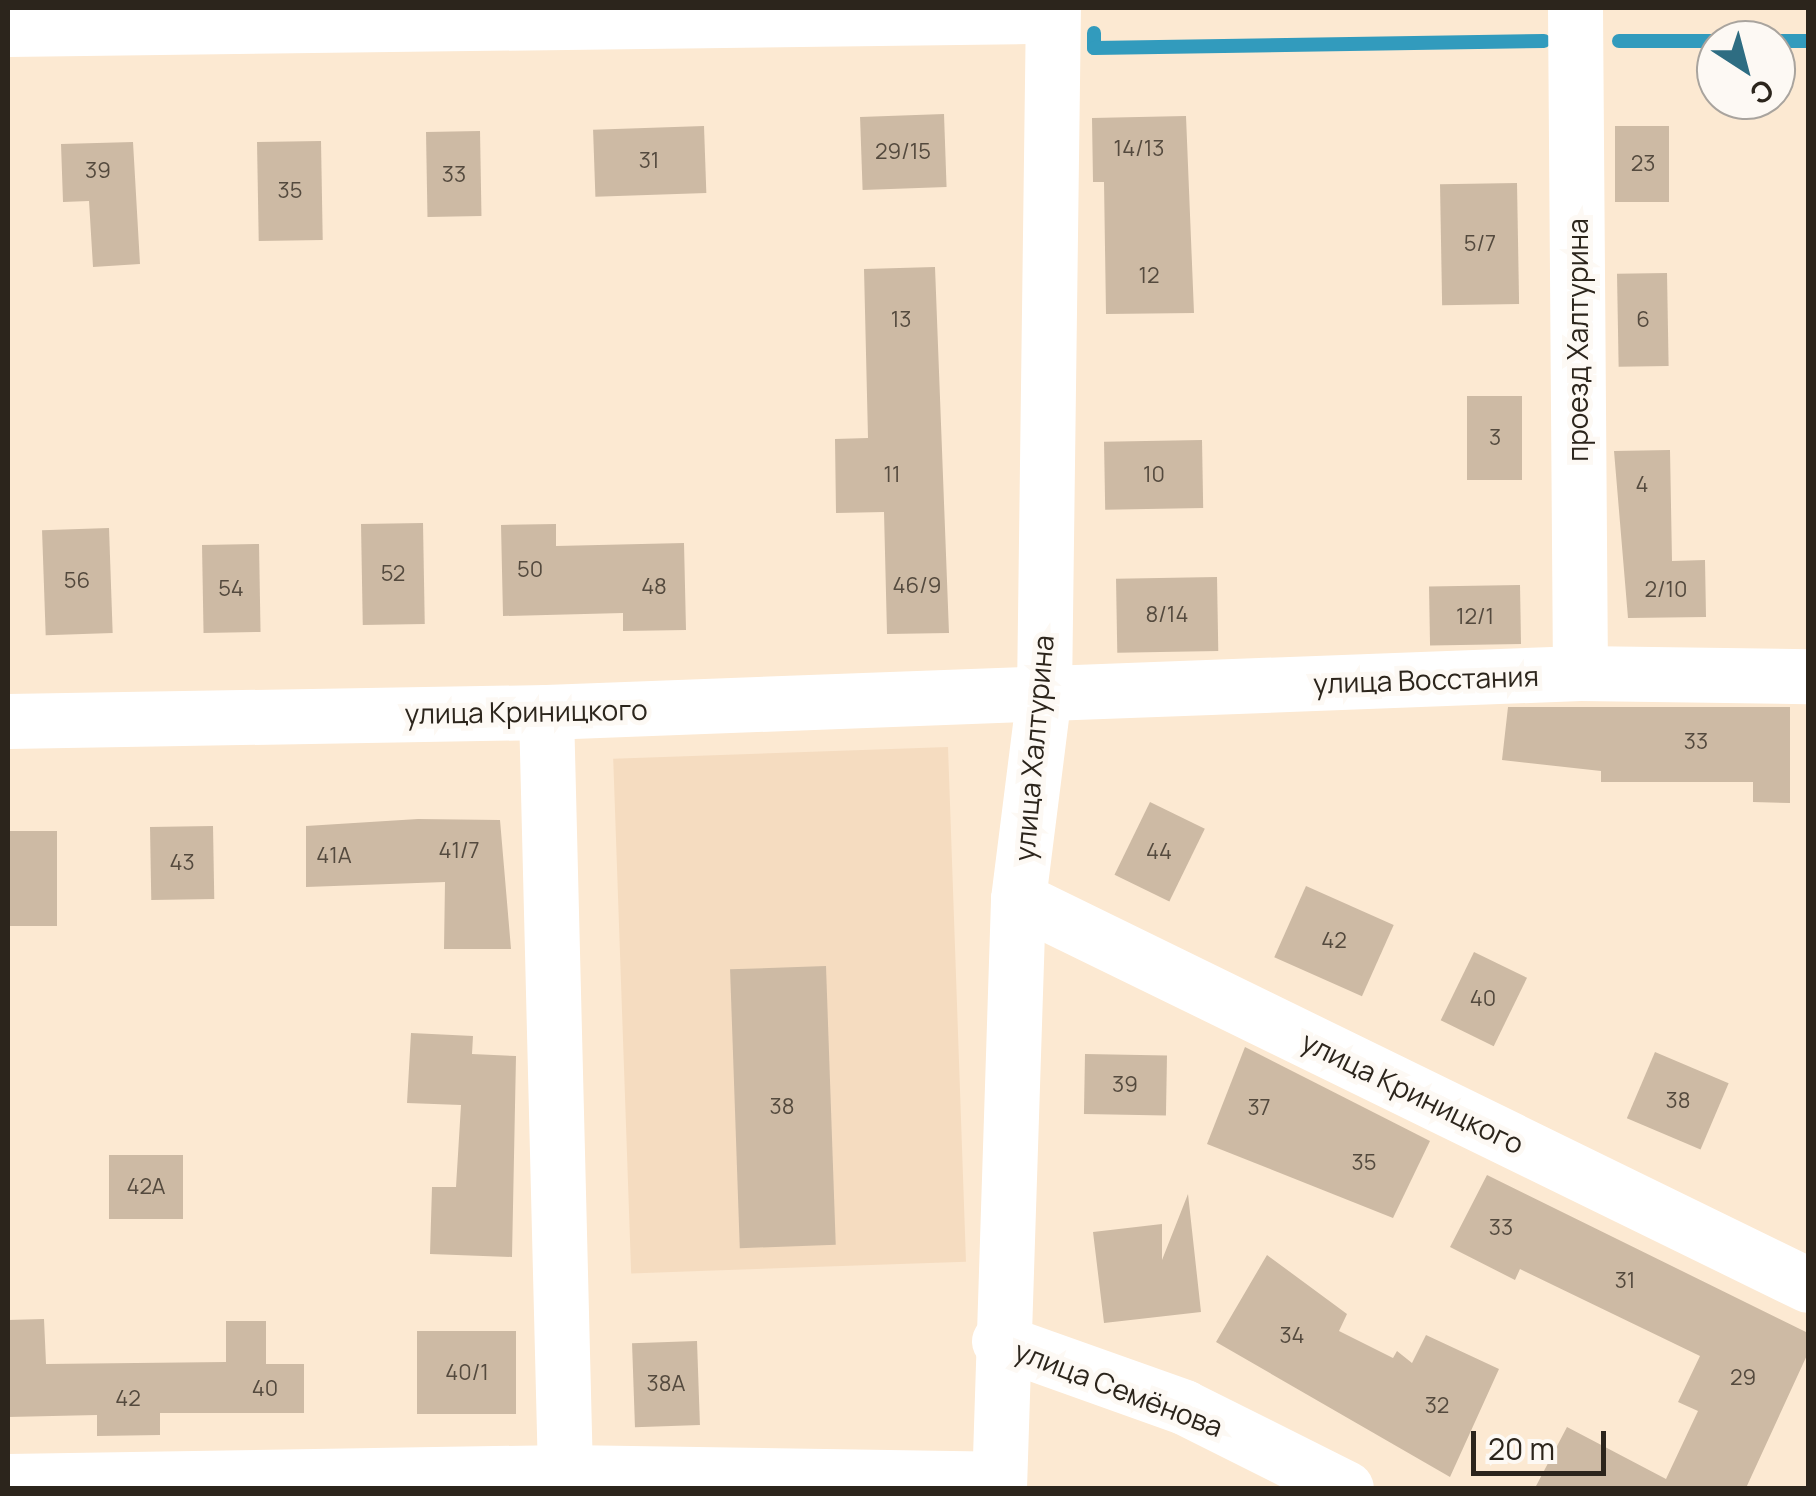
<!DOCTYPE html>
<meta charset="utf-8">
<style>
body{margin:0}
#map{position:relative;width:1816px;height:1496px;overflow:hidden;background:#fce9d2;font-family:Manrope,sans-serif}
div>[style]{position:absolute}
[style*='--x']{left:calc(var(--x)*1px);top:calc(var(--y)*1px);width:calc(var(--w)*1px);rotate:calc(var(--a)*1deg)}
.built>*{inset:0;background:#f5dcc0;transform-origin:0 0}
.stream>*{height:14px;margin:-7px;padding:0 7px;transform-origin:7px;border-radius:7px;background:#329bbd}
.building>*{inset:0;background:#cdbaa4;transform-origin:0 0}
.minor>*{height:55px;margin:-27.5px;padding:0 27.5px;transform-origin:27.5px;border-radius:27.5px;background:#fff}
span{translate:-50% -50%;white-space:nowrap;text-align:center;line-height:1.15;-webkit-text-stroke:10px #fdf9f4;paint-order:stroke}
.number-label{font-size:22px;color:#544a3e}
.number-label span{-webkit-text-stroke-width:0}
.street-label{font-size:28px;color:#2c251c}
.frame{position:absolute;inset:0;border:10px solid #2c251c;pointer-events:none}
.north{position:absolute;left:1696px;top:20px;width:100px;height:100px;box-sizing:border-box;background:#fdf9f4;border:2px solid #a9a49e;border-radius:50%;rotate:144deg;font-size:28px;font-weight:700;line-height:40px;text-align:center;color:#2c251c}
.north::after{content:'';display:block;margin:auto;width:35px;height:45px;background:#2e6d82;clip-path:polygon(50% 0,100% 100%,50% 72%,0 100%)}
.scale{position:absolute;left:1471px;top:1431px;width:135px;height:45px;box-sizing:border-box;border:5px solid #2c251c;border-top:0;padding-left:12px;font-size:30px;line-height:35px;white-space:nowrap;color:#2c251c;-webkit-text-stroke:8px #fdf9f4;paint-order:stroke}
</style>
<div id="map">
<div class="built">
<div style="left:948px;top:747px;width:515px;height:335px;rotate:88deg"></div>
</div>
<div class="stream">
<div style="--x:1094;--y:33;--w:15;--a:90"></div>
<div style="--x:1094;--y:48;--w:450;--a:-0.9"></div>
<div style="--x:1619;--y:41;--w:97;--a:0"></div>
<div style="--x:1776;--y:41;--w:32;--a:0"></div>
</div>
<div class="building">
<div style="left:944px;top:114px;width:73px;height:84px;rotate:88deg"></div>
<div style="clip-path:polygon(1186px 116px,1194px 313px,1106px 314px,1104px 182px,1093px 182px,1092px 118px)"></div>
<div style="left:704px;top:126px;width:67px;height:111px;rotate:88deg"></div>
<div style="left:1615px;top:126px;width:54px;height:76px"></div>
<div style="left:480px;top:131px;width:85px;height:54px;rotate:89deg"></div>
<div style="left:321px;top:141px;width:99px;height:64px;rotate:89deg"></div>
<div style="clip-path:polygon(133px 142px,140px 264px,93px 267px,89px 201px,63px 202px,61px 144px)"></div>
<div style="left:1517px;top:183px;width:121px;height:77px;rotate:89deg"></div>
<div style="clip-path:polygon(935px 267px,949px 633px,887px 634px,884px 512px,836px 513px,835px 439px,868px 438px,864px 269px)"></div>
<div style="left:1667px;top:273px;width:93px;height:50px;rotate:89deg"></div>
<div style="left:1467px;top:396px;width:55px;height:84px"></div>
<div style="left:1202px;top:440px;width:68px;height:98px;rotate:89deg"></div>
<div style="clip-path:polygon(1670px 450px,1672px 561px,1705px 560px,1706px 617px,1628px 618px,1614px 451px)"></div>
<div style="left:423px;top:523px;width:101px;height:62px;rotate:89deg"></div>
<div style="clip-path:polygon(556px 524px,556px 546px,684px 543px,686px 630px,623px 631px,623px 613px,503px 616px,501px 525px)"></div>
<div style="left:109px;top:528px;width:105px;height:67px;rotate:88deg"></div>
<div style="left:259px;top:544px;width:88px;height:57px;rotate:89deg"></div>
<div style="left:1217px;top:577px;width:74px;height:101px;rotate:89deg"></div>
<div style="left:1520px;top:585px;width:59px;height:91px;rotate:89deg"></div>
<div style="clip-path:polygon(1508px 707px,1790px 707px,1790px 803px,1753px 802px,1753px 782px,1601px 782px,1601px 771px,1502px 760px)"></div>
<div style="left:1150px;top:802px;width:61px;height:81px;rotate:26deg"></div>
<div style="clip-path:polygon(418px 819px,500px 820px,511px 949px,444px 949px,445px 882px,306px 887px,306px 826px)"></div>
<div style="left:213px;top:826px;width:73px;height:63px;rotate:89deg"></div>
<div style="left:8px;top:831px;width:49px;height:95px"></div>
<div style="left:1306px;top:886px;width:96px;height:78px;rotate:24deg"></div>
<div style="left:1474px;top:952px;width:59px;height:76px;rotate:26deg"></div>
<div style="left:826px;top:966px;width:279px;height:96px;rotate:88deg"></div>
<div style="clip-path:polygon(411px 1033px,473px 1036px,472px 1054px,516px 1056px,512px 1257px,430px 1254px,432px 1187px,456px 1187px,461px 1105px,407px 1103px)"></div>
<div style="clip-path:polygon(1245px 1047px,1430px 1141px,1393px 1218px,1207px 1144px)"></div>
<div style="left:1655px;top:1052px;width:80px;height:72px;rotate:23deg"></div>
<div style="left:1085px;top:1054px;width:82px;height:60px;rotate:1deg"></div>
<div style="left:109px;top:1155px;width:74px;height:64px"></div>
<div style="clip-path:polygon(1487px 1175px,1808px 1333px,1808px 1353px,1746px 1488px,1535px 1488px,1567px 1427px,1666px 1479px,1698px 1411px,1678px 1402px,1700px 1356px,1520px 1269px,1515px 1280px,1450px 1247px)"></div>
<div style="clip-path:polygon(1188px 1194px,1201px 1312px,1104px 1323px,1093px 1232px,1162px 1224px,1162px 1260px)"></div>
<div style="clip-path:polygon(1267px 1255px,1347px 1314px,1339px 1331px,1393px 1358px,1397px 1351px,1412px 1363px,1426px 1335px,1499px 1369px,1450px 1477px,1216px 1342px)"></div>
<div style="clip-path:polygon(44px 1319px,46px 1364px,226px 1362px,226px 1321px,266px 1321px,266px 1364px,304px 1364px,304px 1413px,160px 1413px,160px 1435px,97px 1436px,97px 1415px,8px 1417px,8px 1320px)"></div>
<div style="left:417px;top:1331px;width:99px;height:83px"></div>
<div style="left:697px;top:1341px;width:84px;height:65px;rotate:88deg"></div>
</div>
<div class="minor">
<div style="--x:1575;--y:8;--w:665;--a:89.57"></div>
<div style="--x:8;--y:29;--w:1020;--a:-0.73"></div>
<div style="--x:1028;--y:16;--w:24;--a:-19"></div>
<div style="--x:546;--y:712;--w:760;--a:88.57"></div>
<div style="--x:8;--y:721;--w:538;--a:-0.96"></div>
<div style="--x:546;--y:712;--w:1035;--a:-2.16"></div>
<div style="--x:1580;--y:673;--w:228;--a:0.8"></div>
<div style="--x:1018;--y:899;--w:879;--a:26.04"></div>
<div style="--x:999;--y:1341;--w:196;--a:19.6"></div>
<div style="--x:1184;--y:1407;--w:181;--a:26.6"></div>
<div style="--x:8;--y:1481;--w:557;--a:-0.93"></div>
<div style="--x:565;--y:1472;--w:434;--a:0.9"></div>
<div style="--x:999;--y:1488;--w:589;--a:-88.15"></div>
<div style="--x:1018;--y:899;--w:208;--a:-82.8"></div>
<div style="--x:1044;--y:693;--w:685;--a:-89.25"></div>
</div>
<div class="number-label">
<span style="left:1139px;top:149px">14/13</span>
<span style="left:903px;top:152px">29/15</span>
<span style="left:649px;top:161px">31</span>
<span style="left:1643px;top:164px">23</span>
<span style="left:98px;top:171px">39</span>
<span style="left:454px;top:175px">33</span>
<span style="left:290px;top:191px">35</span>
<span style="left:1480px;top:244px">5/7</span>
<span style="left:1149px;top:276px">12</span>
<span style="left:901px;top:320px">13</span>
<span style="left:1643px;top:320px">6</span>
<span style="left:1495px;top:438px">3</span>
<span style="left:892px;top:475px">11</span>
<span style="left:1154px;top:475px">10</span>
<span style="left:1642px;top:485px">4</span>
<span style="left:530px;top:570px">50</span>
<span style="left:393px;top:574px">52</span>
<span style="left:77px;top:581px">56</span>
<span style="left:917px;top:586px">46/9</span>
<span style="left:654px;top:587px">48</span>
<span style="left:231px;top:589px">54</span>
<span style="left:1666px;top:590px">2/10</span>
<span style="left:1167px;top:615px">8/14</span>
<span style="left:1475px;top:617px">12/1</span>
<span style="left:1696px;top:742px">33</span>
<span style="left:459px;top:851px">41/7</span>
<span style="left:1159px;top:852px">44</span>
<span style="left:334px;top:856px">41А</span>
<span style="left:182px;top:863px">43</span>
<span style="left:1334px;top:941px">42</span>
<span style="left:1483px;top:999px">40</span>
<span style="left:1125px;top:1085px">39</span>
<span style="left:1678px;top:1101px">38</span>
<span style="left:782px;top:1107px">38</span>
<span style="left:1259px;top:1108px">37</span>
<span style="left:1364px;top:1163px">35</span>
<span style="left:146px;top:1187px">42А</span>
<span style="left:1501px;top:1228px">33</span>
<span style="left:1625px;top:1281px">31</span>
<span style="left:1292px;top:1336px">34</span>
<span style="left:467px;top:1373px">40/1</span>
<span style="left:1743px;top:1378px">29</span>
<span style="left:666px;top:1384px">38А</span>
<span style="left:265px;top:1389px">40</span>
<span style="left:128px;top:1399px">42</span>
<span style="left:1437px;top:1406px">32</span>
</div>
<div class="street-label">
<span style="left:1577px;top:340px;rotate:-90deg">проезд Халтурина</span>
<span style="left:1426px;top:679px;rotate:-2deg">улица Восстания</span>
<span style="left:526px;top:711px;rotate:-1deg">улица Криницкого</span>
<span style="left:1033px;top:748px;rotate:-85deg">улица Халтурина</span>
<span style="left:1413px;top:1092px;rotate:26deg">улица Криницкого</span>
<span style="left:1119px;top:1388px;rotate:21deg">улица Семёнова</span>
</div>
<div class="frame"></div>
<div class="north">С</div>
<div class="scale">20 m</div>
</div>
